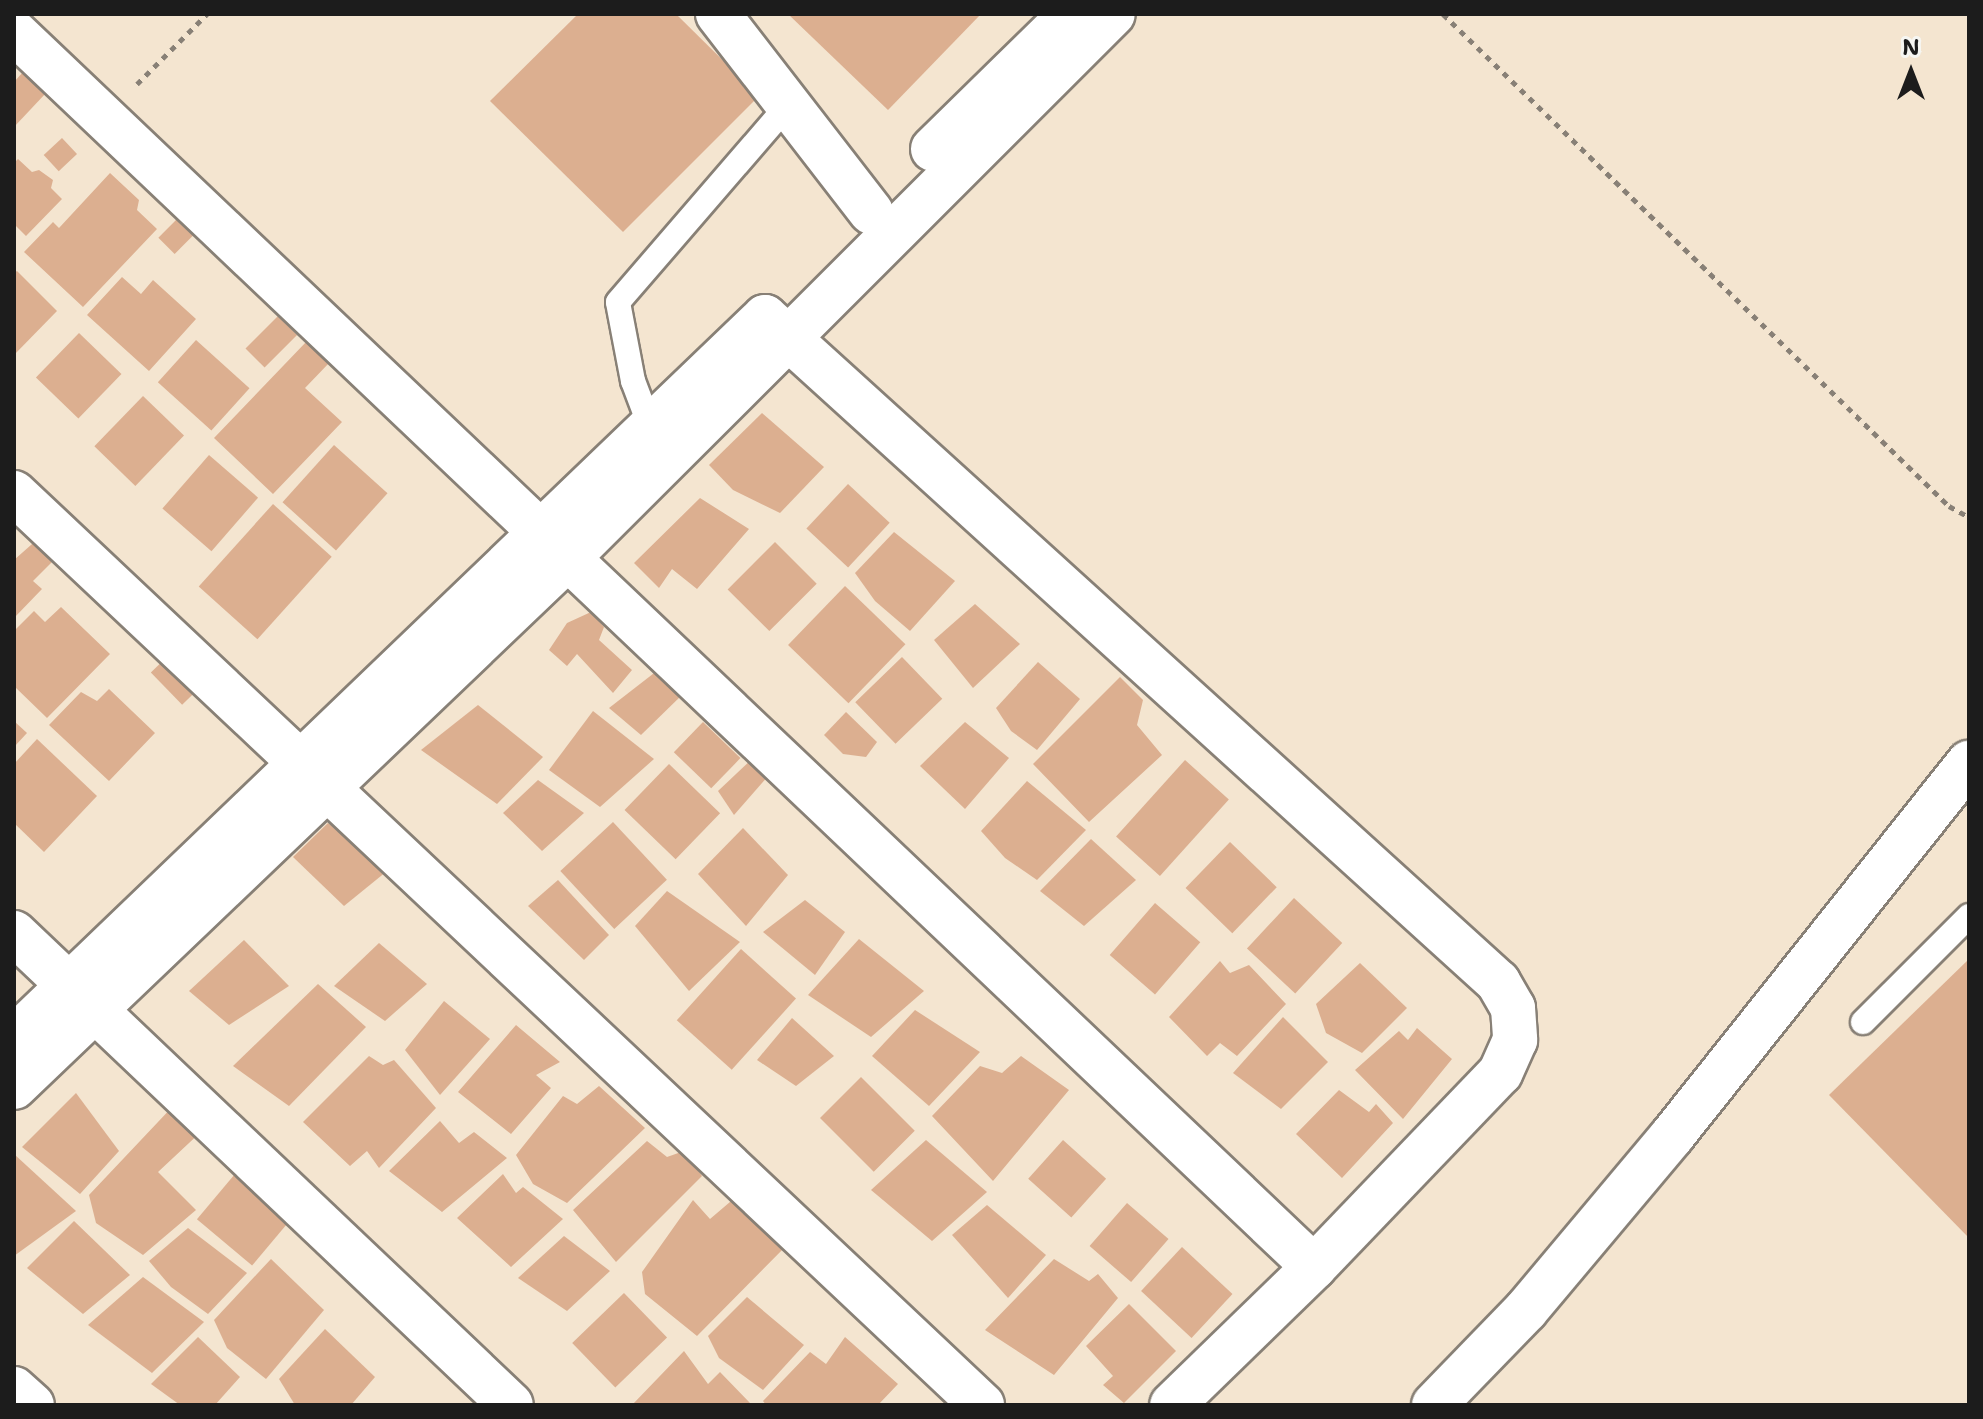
<!DOCTYPE html>
<style>
body{margin:0}
#map{position:relative;width:1983px;height:1419px;overflow:hidden;background:#f4e5d0;font-family:"Shantell Sans",sans-serif}
div>[style]{position:absolute}
[style*='--x']{left:calc(var(--x)*1px);top:calc(var(--y)*1px);width:calc(var(--w)*1px);rotate:calc(var(--a)*1deg)}
.building>*{inset:0;background:#dcaf90;transform-origin:0 0}
.path>*{height:5px;margin-top:-2.5px;transform-origin:0;background:repeating-linear-gradient(90deg,#888076 0 6px,transparent 0 12px)}
.roads{filter:drop-shadow(2px 0 #888076) drop-shadow(-2px 0 #888076) drop-shadow(0 2px #888076) drop-shadow(0 -2px #888076)}
.lane>*{height:24px;margin:-12px;padding:0 12px;transform-origin:12px;border-radius:12px;background:#fff}
.street>*{height:44px;margin:-22px;padding:0 22px;transform-origin:22px;border-radius:22px;background:#fff}
span{translate:-50% -50%;white-space:nowrap;text-align:center;line-height:1.15;-webkit-text-stroke:7px #f6f6f2;paint-order:stroke}
.frame{position:absolute;inset:0;border:16px solid #1c1c1c;pointer-events:none}
.north{position:absolute;left:1871px;top:32px;width:80px;height:80px;-webkit-text-stroke:6px #f6f6f2;paint-order:stroke;rotate:0deg;font-size:22px;font-weight:700;line-height:32px;text-align:center;color:#1c1c1c}
.north::after{content:'';display:block;margin:auto;width:28px;height:36px;background:#1c1c1c;clip-path:polygon(50% 0,100% 100%,50% 72%,0 100%)}
</style>
<div id="map">
<div class="building">
<div style="clip-path:polygon(578px 14px,676px 14px,759px 96px,623px 232px,490px 101px)"></div>
<div style="clip-path:polygon(788px 14px,981px 14px,888px 110px)"></div>
<div style="clip-path:polygon(23px 72px,46px 93px,14px 127px,14px 82px)"></div>
<div style="left:62px;top:138px;width:22px;height:25px;rotate:47deg"></div>
<div style="clip-path:polygon(18px 159px,32px 172px,39px 170px,53px 180px,51px 188px,62px 199px,26px 236px,14px 224px,14px 163px)"></div>
<div style="clip-path:polygon(110px 173px,139px 200px,137px 210px,157px 229px,83px 307px,24px 252px,53px 222px,59px 228px)"></div>
<div style="left:181px;top:215px;width:23px;height:32px;rotate:45deg"></div>
<div style="clip-path:polygon(17px 271px,57px 311px,14px 355px,14px 273px)"></div>
<div style="clip-path:polygon(122px 277px,141px 294px,153px 280px,196px 319px,149px 371px,87px 315px)"></div>
<div style="left:278px;top:316px;width:27px;height:46px;rotate:45deg"></div>
<div style="left:79px;top:333px;width:59px;height:62px;rotate:44deg"></div>
<div style="left:196px;top:340px;width:72px;height:57px;rotate:42deg"></div>
<div style="clip-path:polygon(307px 341px,330px 362px,305px 388px,342px 422px,273px 494px,214px 438px)"></div>
<div style="left:143px;top:396px;width:57px;height:70px;rotate:44deg"></div>
<div style="clip-path:polygon(762px 413px,824px 467px,780px 513px,733px 490px,709px 465px)"></div>
<div style="left:334px;top:445px;width:72px;height:77px;rotate:42deg"></div>
<div style="left:209px;top:455px;width:65px;height:71px;rotate:41deg"></div>
<div style="left:848px;top:484px;width:57px;height:61px;rotate:43deg"></div>
<div style="clip-path:polygon(700px 498px,749px 529px,697px 589px,672px 569px,659px 588px,634px 563px)"></div>
<div style="left:273px;top:504px;width:79px;height:111px;rotate:42deg"></div>
<div style="clip-path:polygon(894px 532px,955px 581px,910px 631px,875px 601px,855px 573px)"></div>
<div style="clip-path:polygon(40px 537px,59px 555px,33px 581px,42px 589px,14px 618px,14px 560px)"></div>
<div style="left:775px;top:542px;width:59px;height:67px;rotate:45deg"></div>
<div style="left:845px;top:586px;width:84px;height:82px;rotate:44deg"></div>
<div style="clip-path:polygon(975px 604px,1020px 644px,973px 688px,934px 640px)"></div>
<div style="clip-path:polygon(61px 607px,110px 654px,47px 718px,14px 686px,14px 631px,34px 611px,45px 622px)"></div>
<div style="clip-path:polygon(591px 612px,604px 627px,599px 640px,632px 670px,613px 693px,577px 654px,567px 666px,549px 650px,567px 623px)"></div>
<div style="left:171px;top:653px;width:45px;height:28px;rotate:46deg"></div>
<div style="left:902px;top:657px;width:58px;height:65px;rotate:46deg"></div>
<div style="clip-path:polygon(1038px 662px,1080px 699px,1037px 750px,1011px 731px,996px 708px)"></div>
<div style="clip-path:polygon(658px 670px,684px 693px,641px 735px,609px 708px)"></div>
<div style="clip-path:polygon(1120px 677px,1143px 700px,1137px 725px,1162px 755px,1089px 822px,1033px 764px)"></div>
<div style="clip-path:polygon(109px 689px,155px 733px,109px 781px,49px 725px,81px 692px,97px 701px)"></div>
<div style="clip-path:polygon(478px 705px,543px 757px,497px 804px,421px 750px)"></div>
<div style="clip-path:polygon(593px 711px,654px 759px,600px 807px,549px 770px)"></div>
<div style="clip-path:polygon(846px 712px,877px 742px,866px 757px,843px 754px,824px 735px)"></div>
<div style="clip-path:polygon(14px 721px,27px 733px,14px 747px)"></div>
<div style="left:703px;top:722px;width:52px;height:42px;rotate:44deg"></div>
<div style="clip-path:polygon(965px 722px,1009px 758px,965px 809px,920px 766px)"></div>
<div style="clip-path:polygon(37px 739px,97px 796px,44px 852px,14px 823px,14px 764px)"></div>
<div style="clip-path:polygon(753px 758px,770px 774px,734px 815px,718px 791px)"></div>
<div style="left:1185px;top:760px;width:59px;height:103px;rotate:42deg"></div>
<div style="left:669px;top:764px;width:71px;height:64px;rotate:44deg"></div>
<div style="clip-path:polygon(538px 780px,584px 813px,542px 851px,503px 813px)"></div>
<div style="clip-path:polygon(1027px 781px,1086px 830px,1037px 880px,1005px 858px,981px 831px)"></div>
<div style="left:613px;top:822px;width:79px;height:72px;rotate:47deg"></div>
<div style="clip-path:polygon(328px 823px,392px 867px,344px 906px,293px 857px)"></div>
<div style="clip-path:polygon(743px 828px,788px 875px,746px 926px,698px 874px)"></div>
<div style="clip-path:polygon(1091px 839px,1136px 880px,1084px 926px,1040px 891px)"></div>
<div style="left:1230px;top:842px;width:65px;height:64px;rotate:44deg"></div>
<div style="clip-path:polygon(558px 880px,609px 935px,584px 960px,528px 906px)"></div>
<div style="clip-path:polygon(667px 891px,740px 942px,689px 991px,635px 926px)"></div>
<div style="left:1294px;top:898px;width:66px;height:69px;rotate:43deg"></div>
<div style="clip-path:polygon(805px 900px,845px 932px,815px 975px,763px 932px)"></div>
<div style="left:1155px;top:903px;width:60px;height:69px;rotate:41deg"></div>
<div style="clip-path:polygon(859px 939px,924px 991px,871px 1037px,808px 995px)"></div>
<div style="clip-path:polygon(244px 940px,289px 986px,229px 1025px,189px 991px)"></div>
<div style="clip-path:polygon(379px 943px,427px 984px,385px 1021px,334px 986px)"></div>
<div style="left:741px;top:949px;width:74px;height:96px;rotate:42deg"></div>
<div style="clip-path:polygon(1969px 959px,1969px 1238px,1829px 1095px)"></div>
<div style="clip-path:polygon(1220px 961px,1230px 973px,1249px 965px,1286px 1004px,1237px 1056px,1220px 1043px,1207px 1056px,1169px 1017px)"></div>
<div style="clip-path:polygon(1360px 963px,1407px 1008px,1362px 1053px,1326px 1033px,1316px 1004px)"></div>
<div style="clip-path:polygon(318px 984px,366px 1027px,289px 1106px,233px 1066px)"></div>
<div style="clip-path:polygon(444px 1001px,490px 1039px,440px 1095px,405px 1050px)"></div>
<div style="clip-path:polygon(915px 1010px,980px 1052px,929px 1106px,872px 1056px)"></div>
<div style="clip-path:polygon(1283px 1017px,1328px 1062px,1281px 1109px,1233px 1073px)"></div>
<div style="clip-path:polygon(792px 1018px,834px 1056px,796px 1086px,757px 1060px)"></div>
<div style="clip-path:polygon(516px 1025px,560px 1062px,536px 1075px,551px 1088px,511px 1134px,458px 1092px)"></div>
<div style="clip-path:polygon(1417px 1028px,1452px 1059px,1403px 1119px,1355px 1070px,1399px 1031px,1408px 1040px)"></div>
<div style="clip-path:polygon(369px 1056px,383px 1065px,394px 1060px,436px 1108px,379px 1168px,367px 1151px,350px 1166px,303px 1122px)"></div>
<div style="clip-path:polygon(1021px 1056px,1069px 1090px,993px 1181px,932px 1116px,980px 1066px,1002px 1073px)"></div>
<div style="left:861px;top:1077px;width:76px;height:58px;rotate:45deg"></div>
<div style="clip-path:polygon(599px 1086px,645px 1128px,567px 1203px,533px 1184px,516px 1155px,563px 1096px,577px 1104px)"></div>
<div style="clip-path:polygon(1339px 1090px,1369px 1112px,1376px 1104px,1393px 1123px,1342px 1178px,1296px 1134px)"></div>
<div style="clip-path:polygon(76px 1093px,119px 1151px,80px 1194px,22px 1147px)"></div>
<div style="clip-path:polygon(175px 1104px,204px 1129px,158px 1172px,196px 1210px,143px 1255px,96px 1223px,89px 1195px)"></div>
<div style="clip-path:polygon(440px 1121px,459px 1143px,474px 1132px,507px 1158px,442px 1212px,389px 1171px)"></div>
<div style="clip-path:polygon(926px 1140px,987px 1192px,932px 1241px,871px 1190px)"></div>
<div style="left:1063px;top:1140px;width:58px;height:52px;rotate:42deg"></div>
<div style="clip-path:polygon(647px 1141px,667px 1157px,684px 1151px,702px 1176px,616px 1262px,573px 1210px)"></div>
<div style="clip-path:polygon(14px 1154px,76px 1211px,14px 1256px)"></div>
<div style="left:240px;top:1168px;width:72px;height:67px;rotate:40deg"></div>
<div style="clip-path:polygon(503px 1174px,516px 1193px,523px 1187px,563px 1219px,511px 1267px,457px 1218px)"></div>
<div style="clip-path:polygon(737px 1196px,791px 1241px,697px 1336px,645px 1294px,642px 1272px,693px 1200px,710px 1219px)"></div>
<div style="left:1127px;top:1203px;width:55px;height:57px;rotate:41deg"></div>
<div style="clip-path:polygon(987px 1205px,1046px 1255px,1008px 1298px,952px 1235px)"></div>
<div style="clip-path:polygon(74px 1221px,130px 1275px,83px 1314px,27px 1268px)"></div>
<div style="clip-path:polygon(188px 1228px,247px 1273px,208px 1314px,171px 1287px,149px 1261px)"></div>
<div style="clip-path:polygon(564px 1236px,610px 1271px,567px 1311px,518px 1278px)"></div>
<div style="left:1182px;top:1247px;width:69px;height:60px;rotate:43deg"></div>
<div style="clip-path:polygon(271px 1259px,324px 1310px,266px 1379px,227px 1348px,214px 1320px)"></div>
<div style="clip-path:polygon(1054px 1259px,1089px 1281px,1098px 1274px,1118px 1298px,1054px 1375px,985px 1330px)"></div>
<div style="clip-path:polygon(143px 1277px,204px 1322px,152px 1373px,88px 1325px)"></div>
<div style="left:624px;top:1293px;width:62px;height:72px;rotate:46deg"></div>
<div style="clip-path:polygon(747px 1297px,804px 1345px,763px 1390px,719px 1358px,708px 1336px)"></div>
<div style="clip-path:polygon(1129px 1304px,1176px 1351px,1124px 1403px,1103px 1385px,1113px 1376px,1086px 1346px)"></div>
<div style="clip-path:polygon(325px 1329px,375px 1377px,351px 1405px,295px 1405px,279px 1379px)"></div>
<div style="clip-path:polygon(198px 1337px,240px 1377px,215px 1405px,180px 1405px,151px 1384px)"></div>
<div style="clip-path:polygon(845px 1337px,898px 1384px,878px 1405px,766px 1405px,763px 1401px,810px 1352px,826px 1364px)"></div>
<div style="clip-path:polygon(684px 1351px,708px 1384px,720px 1372px,750px 1403px,632px 1405px)"></div>
</div>
<div class="path">
<div style="--x:1443;--y:14;--w:706;--a:44.2"></div>
<div style="--x:1949;--y:506;--w:23;--a:29"></div>
<div style="--x:137;--y:84;--w:99;--a:-45"></div>
</div>
<div class="roads">
<div class="lane">
<div style="--x:650;--y:426;--w:48;--a:-110.7"></div>
<div style="--x:633;--y:381;--w:80;--a:-100.8"></div>
<div style="--x:618;--y:302;--w:260;--a:-49.2"></div>
<div style="--x:1863;--y:1022;--w:150;--a:-45"></div>
</div>
<div class="street">
<div style="--x:718;--y:14;--w:250;--a:52.3"></div>
<div style="--x:14;--y:32;--w:1793;--a:43.53"></div>
<div style="--x:933;--y:149;--w:193;--a:-44.4"></div>
<div style="--x:765;--y:317;--w:990;--a:42.22"></div>
<div style="--x:1498;--y:982;--w:30;--a:60"></div>
<div style="--x:1513;--y:1008;--w:32;--a:86"></div>
<div style="--x:1515;--y:1040;--w:36;--a:114"></div>
<div style="--x:1500;--y:1073;--w:269;--a:133.8"></div>
<div style="--x:1314;--y:1267;--w:198;--a:135.8"></div>
<div style="--x:14;--y:493;--w:1330;--a:43.29"></div>
<div style="--x:14;--y:933;--w:685;--a:43.52"></div>
<div style="--x:14;--y:1038;--w:1041;--a:-43.83"></div>
<div style="--x:14;--y:1087;--w:765;--a:-43.68"></div>
<div style="--x:567;--y:559;--w:771;--a:-44.95"></div>
<div style="--x:14;--y:1389;--w:24;--a:42"></div>
<div style="--x:1434;--y:1405;--w:132;--a:-45.9"></div>
<div style="--x:1526;--y:1310;--w:227;--a:-50"></div>
<div style="--x:1672;--y:1136;--w:477;--a:-51.5"></div>
</div>
</div>
<div class="frame"></div>
<div class="north">N</div>
</div>
